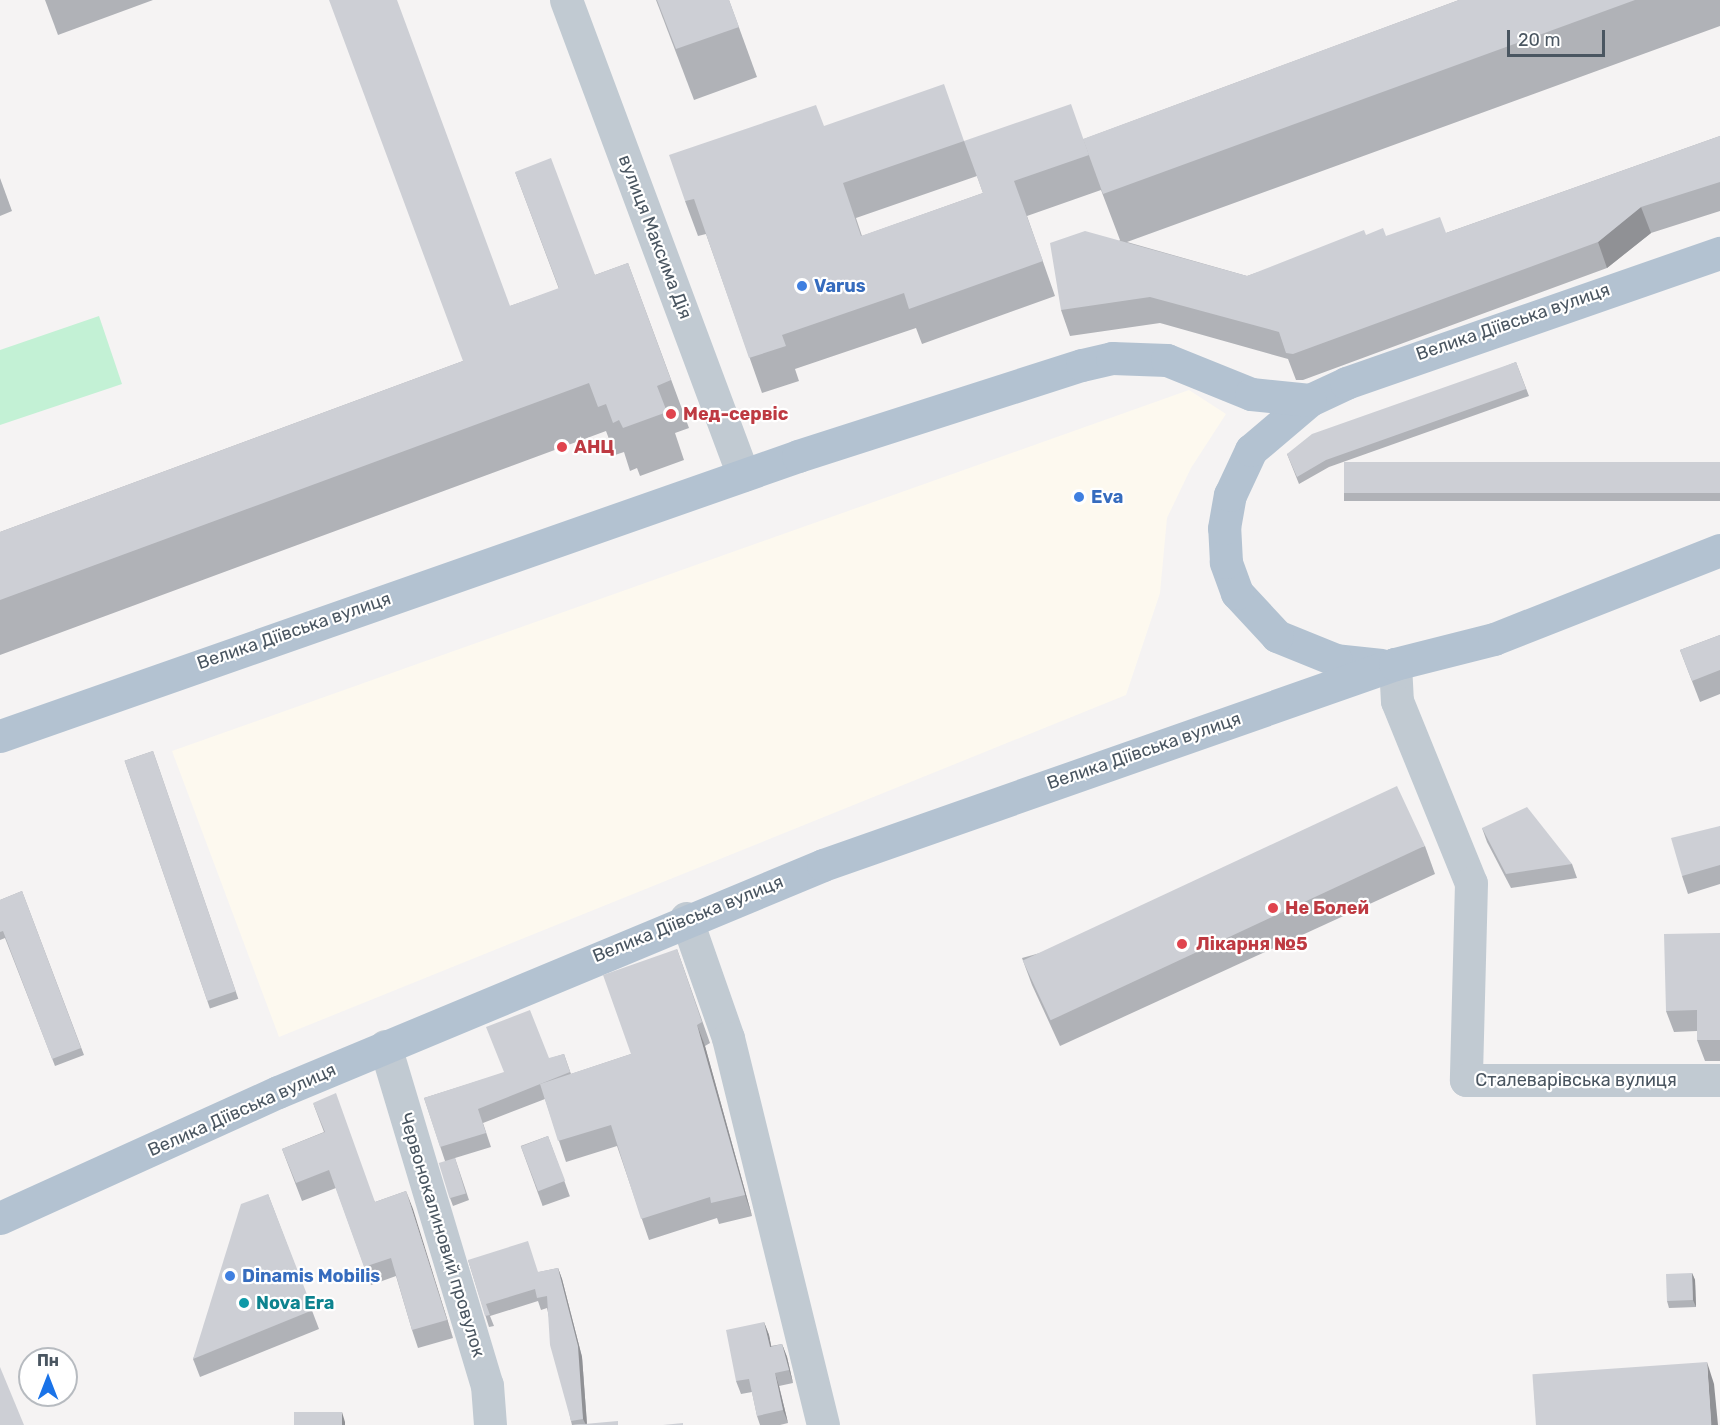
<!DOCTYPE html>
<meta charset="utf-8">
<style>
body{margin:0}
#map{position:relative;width:1720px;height:1425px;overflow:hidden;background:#f5f3f3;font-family:Rubik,sans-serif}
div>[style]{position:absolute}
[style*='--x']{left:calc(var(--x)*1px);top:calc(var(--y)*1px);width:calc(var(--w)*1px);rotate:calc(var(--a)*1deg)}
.commercial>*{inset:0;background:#fdf9ef}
.green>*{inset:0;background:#c3f1d5}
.minor>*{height:33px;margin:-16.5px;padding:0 16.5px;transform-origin:16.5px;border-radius:16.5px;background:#c1cad2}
.major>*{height:33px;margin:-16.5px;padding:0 16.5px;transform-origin:16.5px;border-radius:16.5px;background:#b3c2d1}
.wall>*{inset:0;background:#b0b2b7;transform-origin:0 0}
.shaded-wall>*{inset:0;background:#909195}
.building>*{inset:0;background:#cdcfd5;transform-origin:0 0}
.dots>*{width:16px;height:16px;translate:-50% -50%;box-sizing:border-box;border:3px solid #fff;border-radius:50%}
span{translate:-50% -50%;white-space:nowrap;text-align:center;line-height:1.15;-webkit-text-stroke:4.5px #fff;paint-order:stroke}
.street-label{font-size:18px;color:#4a5661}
.shop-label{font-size:18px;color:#366cbe;font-weight:700}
.left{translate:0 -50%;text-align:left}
.health-label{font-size:18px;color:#be3a42;font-weight:700}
.culture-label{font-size:18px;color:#0d838f;font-weight:700}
.north{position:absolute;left:18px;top:1347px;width:60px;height:60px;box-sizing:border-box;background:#fff;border:2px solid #b7bbc0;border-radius:50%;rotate:0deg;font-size:16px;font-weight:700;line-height:24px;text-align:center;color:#4a5661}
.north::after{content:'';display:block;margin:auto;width:21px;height:27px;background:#1a73e8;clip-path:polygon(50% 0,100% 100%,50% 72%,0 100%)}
.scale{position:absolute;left:1507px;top:30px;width:98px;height:27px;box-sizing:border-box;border:3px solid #4a5661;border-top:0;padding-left:8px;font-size:18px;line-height:21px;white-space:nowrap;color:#4a5661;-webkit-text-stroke:4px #fff;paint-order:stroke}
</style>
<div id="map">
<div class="commercial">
<div style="clip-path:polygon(1189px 390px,1226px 414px,1191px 468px,1167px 518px,1160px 593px,1126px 695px,279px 1037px,172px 751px)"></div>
</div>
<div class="green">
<div style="clip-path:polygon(99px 316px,122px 384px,0 425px,0 350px)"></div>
</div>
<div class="minor">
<div style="--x:566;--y:0;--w:507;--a:69.56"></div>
<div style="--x:1395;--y:664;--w:37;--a:87"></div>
<div style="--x:1397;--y:701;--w:196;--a:67.9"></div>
<div style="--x:1471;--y:883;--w:197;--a:91.5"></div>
<div style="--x:1466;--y:1080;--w:254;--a:0"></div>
<div style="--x:686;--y:918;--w:127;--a:70.7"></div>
<div style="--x:728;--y:1038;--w:398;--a:76.2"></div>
<div style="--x:385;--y:1046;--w:354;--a:73.3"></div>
<div style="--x:487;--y:1385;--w:40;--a:85.7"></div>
</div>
<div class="major">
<div style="--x:1381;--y:665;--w:45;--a:-173.7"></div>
<div style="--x:1336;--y:660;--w:64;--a:-157.9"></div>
<div style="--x:1277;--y:636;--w:59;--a:-132.9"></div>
<div style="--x:1237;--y:593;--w:33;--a:-110"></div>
<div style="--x:1226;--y:562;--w:34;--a:-93"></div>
<div style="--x:1224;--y:528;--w:34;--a:-80"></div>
<div style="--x:1230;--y:495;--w:50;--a:-65"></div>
<div style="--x:1251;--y:450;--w:77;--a:-40.3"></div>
<div style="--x:1310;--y:400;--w:40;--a:-25"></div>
<div style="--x:1346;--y:383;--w:396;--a:-19.2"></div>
<div style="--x:0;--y:736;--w:846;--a:-19.33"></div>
<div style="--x:798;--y:456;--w:298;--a:-17.8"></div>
<div style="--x:1082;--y:365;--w:31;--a:-13"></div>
<div style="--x:1112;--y:358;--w:55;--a:2.1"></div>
<div style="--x:1167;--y:360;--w:91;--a:22"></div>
<div style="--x:1251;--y:394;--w:59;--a:5.8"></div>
<div style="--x:0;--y:1218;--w:305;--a:-24.4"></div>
<div style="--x:278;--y:1092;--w:590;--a:-22.61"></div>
<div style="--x:823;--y:865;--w:606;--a:-19.36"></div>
<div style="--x:1395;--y:664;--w:102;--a:-14.2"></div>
<div style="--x:1494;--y:639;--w:243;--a:-21.5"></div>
</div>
<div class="wall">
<div style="clip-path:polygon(45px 0,153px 0,58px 35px)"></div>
<div style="clip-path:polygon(656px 0,729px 0,757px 77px,694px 100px)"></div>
<div style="clip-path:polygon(evenodd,1459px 0,1720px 0,1720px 26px,1127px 242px,1247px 276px,1366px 235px,1386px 236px,1446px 233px,1720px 136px,1720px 211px,1651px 233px,1607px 268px,1303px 380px,1296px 380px,1288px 359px,1160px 323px,1070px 336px,1061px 310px,1120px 240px,1101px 190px,1027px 216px,1055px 296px,922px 344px,916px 328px,795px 369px,799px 381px,762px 393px,706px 234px,698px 236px,685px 201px,824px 126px,965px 141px,1084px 139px,1459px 0,977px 176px,983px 193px,862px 236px,856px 218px,977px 176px)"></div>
<div style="clip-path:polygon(515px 172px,595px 275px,628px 263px,689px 428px,675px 433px,684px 460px,640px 476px,637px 468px,630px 471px,624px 452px,615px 455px,606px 431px,0 655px,0 532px,463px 361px,510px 306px,559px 289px)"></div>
<div style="clip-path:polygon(0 178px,12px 211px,0 216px)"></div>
<div style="clip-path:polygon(1516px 362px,1529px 396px,1329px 467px,1299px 484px,1287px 454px)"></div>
<div style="left:1720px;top:462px;width:39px;height:376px;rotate:90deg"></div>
<div style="clip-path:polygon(1720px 635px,1720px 694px,1700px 702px,1680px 650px)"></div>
<div style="left:153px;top:751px;width:262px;height:30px;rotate:71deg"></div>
<div style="clip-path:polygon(1720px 826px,1720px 884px,1688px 894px,1682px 876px)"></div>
<div style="clip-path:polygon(1482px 828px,1572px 864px,1577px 878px,1511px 888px,1487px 842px)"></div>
<div style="clip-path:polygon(1425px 846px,1435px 874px,1060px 1046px,1032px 985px,1022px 958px)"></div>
<div style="clip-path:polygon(22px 891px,84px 1055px,55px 1066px,5px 938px,0 940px,0 900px)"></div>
<div style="clip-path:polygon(1720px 933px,1720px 1061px,1705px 1061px,1697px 1040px,1697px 1031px,1674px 1032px,1666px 1011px)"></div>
<div style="clip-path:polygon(677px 949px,710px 1043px,705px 1046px,752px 1216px,719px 1224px,717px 1218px,649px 1240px,617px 1146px,566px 1162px,545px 1099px,483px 1123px,491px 1147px,455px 1158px,469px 1200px,453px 1206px,450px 1198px,445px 1161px,424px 1098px,564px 1054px,571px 1074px,631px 1054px)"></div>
<div style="clip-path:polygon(313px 1103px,375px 1202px,406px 1191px,453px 1338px,418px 1348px,412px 1330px,396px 1276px,371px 1285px,336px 1188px,302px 1201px,282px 1149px,324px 1132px)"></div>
<div style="left:548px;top:1136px;width:64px;height:29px;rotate:70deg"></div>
<div style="clip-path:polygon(268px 1194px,319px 1329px,200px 1377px,193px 1359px)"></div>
<div style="clip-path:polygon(468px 1260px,539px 1272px,558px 1268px,562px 1279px,582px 1357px,587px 1424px,572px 1425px,571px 1421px,547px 1308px,541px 1310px,538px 1301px,490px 1316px,494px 1326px,489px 1327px)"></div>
<div style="clip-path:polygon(1692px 1273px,1695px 1280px,1696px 1307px,1669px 1308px,1667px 1301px)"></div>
<div style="clip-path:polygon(764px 1322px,769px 1335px,771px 1346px,782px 1344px,787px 1357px,793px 1383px,779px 1386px,788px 1423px,780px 1425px,760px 1425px,757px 1416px,752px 1392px,741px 1394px,736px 1381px)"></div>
</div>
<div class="shaded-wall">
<div style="clip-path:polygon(1641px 207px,1651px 233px,1607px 268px,1598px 242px)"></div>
<div style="clip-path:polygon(697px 1025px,705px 1046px,752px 1216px,745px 1195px)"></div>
<div style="clip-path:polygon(406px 1191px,413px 1209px,453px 1338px,447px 1320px)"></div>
<div style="clip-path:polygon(558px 1268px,562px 1279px,582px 1357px,587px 1425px,586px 1425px,583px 1419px)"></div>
<div style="clip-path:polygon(1692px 1273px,1695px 1280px,1696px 1307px,1693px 1300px)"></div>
<div style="clip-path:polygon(764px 1322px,769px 1335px,774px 1360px,770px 1347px)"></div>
<div style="clip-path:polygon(782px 1344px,787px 1357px,793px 1383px,789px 1370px)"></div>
<div style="clip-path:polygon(1707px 1362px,1714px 1384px,1718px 1425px,1711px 1425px)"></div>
<div style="clip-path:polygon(775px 1373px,779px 1386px,788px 1423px,783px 1410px)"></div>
<div style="clip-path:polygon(342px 1412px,345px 1422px,345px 1425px,342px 1425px)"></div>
</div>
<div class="building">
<div style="clip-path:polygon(329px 0,397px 0,510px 306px,559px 288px,515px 172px,551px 158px,595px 275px,628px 263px,671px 380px,657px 386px,667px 412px,623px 428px,619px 420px,613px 423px,606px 404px,598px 407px,589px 383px,0 600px,0 532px,463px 361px)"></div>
<div style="clip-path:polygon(657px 0,729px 0,739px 27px,676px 49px)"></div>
<div style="clip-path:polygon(1459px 0,1635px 0,1103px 194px,1083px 139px)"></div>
<div style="clip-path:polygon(evenodd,944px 84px,964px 141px,1071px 104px,1089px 155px,1014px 181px,1043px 261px,909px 309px,904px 293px,782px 335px,786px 346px,749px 358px,694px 199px,685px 201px,669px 155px,816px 105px,824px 126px,944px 84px,964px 141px,983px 193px,861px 236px,843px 183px,964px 141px)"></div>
<div style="clip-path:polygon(1720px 136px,1720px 182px,1641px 207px,1598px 242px,1293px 354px,1286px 353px,1279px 332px,1150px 297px,1061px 310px,1050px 243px,1085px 231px,1247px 276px,1364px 230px,1366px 235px,1383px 228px,1386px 236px,1440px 217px,1446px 233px)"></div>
<div style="clip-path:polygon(1516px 362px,1526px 389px,1326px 460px,1297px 477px,1287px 454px,1312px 434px)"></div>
<div style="left:1720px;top:462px;width:31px;height:376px;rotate:90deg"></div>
<div style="clip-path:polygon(1720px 635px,1720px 670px,1692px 681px,1680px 650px)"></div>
<div style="left:153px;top:751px;width:254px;height:30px;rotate:71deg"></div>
<div style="left:1397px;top:786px;width:66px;height:413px;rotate:65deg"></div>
<div style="clip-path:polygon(1527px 807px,1572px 864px,1506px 874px,1482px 828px)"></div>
<div style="clip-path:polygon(1720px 826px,1720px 865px,1682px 876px,1671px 838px)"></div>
<div style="clip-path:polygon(22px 891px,81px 1048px,52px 1059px,3px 931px,0 932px,0 900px)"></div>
<div style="clip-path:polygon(1720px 933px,1720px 1040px,1697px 1040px,1697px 1010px,1666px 1011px,1664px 934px)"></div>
<div style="clip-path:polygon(677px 949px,702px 1022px,697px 1025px,745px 1195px,711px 1203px,710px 1197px,641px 1219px,611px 1125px,558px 1141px,540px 1084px,631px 1054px,603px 975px)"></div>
<div style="clip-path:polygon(530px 1010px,549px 1058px,564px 1054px,570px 1072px,478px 1109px,486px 1133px,440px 1147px,424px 1098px,504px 1072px,486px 1027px)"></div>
<div style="clip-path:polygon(336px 1093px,375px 1202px,406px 1191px,447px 1320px,412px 1330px,391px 1258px,364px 1267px,329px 1170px,296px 1183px,282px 1149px,325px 1132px,313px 1103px)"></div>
<div style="left:548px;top:1136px;width:48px;height:29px;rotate:69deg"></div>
<div style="left:455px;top:1158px;width:37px;height:17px;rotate:73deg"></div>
<div style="clip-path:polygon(268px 1194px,313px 1310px,193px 1359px,241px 1204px)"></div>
<div style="clip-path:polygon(528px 1241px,538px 1272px,558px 1268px,578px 1346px,583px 1419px,571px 1421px,550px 1345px,547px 1296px,537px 1298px,535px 1289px,486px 1304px,490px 1315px,485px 1316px,468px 1260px)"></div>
<div style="left:1692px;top:1273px;width:27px;height:26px;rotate:88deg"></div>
<div style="clip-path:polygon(764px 1322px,770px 1347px,782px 1344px,789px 1370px,775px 1373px,783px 1410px,757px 1416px,749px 1379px,736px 1381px,726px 1330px)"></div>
<div style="left:1707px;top:1362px;width:63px;height:175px;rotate:86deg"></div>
<div style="clip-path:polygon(0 1367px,24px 1425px,0 1425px)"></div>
<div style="clip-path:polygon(294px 1412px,342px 1412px,342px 1425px,284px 1425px,294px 1425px)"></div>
<div style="clip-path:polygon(618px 1421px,618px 1425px,573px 1425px)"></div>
<div style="clip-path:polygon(683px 1423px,683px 1425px,663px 1425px)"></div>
</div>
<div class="dots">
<div style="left:802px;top:286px;background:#3f7fe0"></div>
<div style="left:671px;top:414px;background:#e0444e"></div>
<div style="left:562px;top:447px;background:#e0444e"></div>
<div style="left:1079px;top:497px;background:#3f7fe0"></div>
<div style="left:1273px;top:908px;background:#e0444e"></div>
<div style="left:1182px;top:944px;background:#e0444e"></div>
<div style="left:230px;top:1276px;background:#3f7fe0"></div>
<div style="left:244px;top:1303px;background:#0f9aa8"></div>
</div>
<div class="street-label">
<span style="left:655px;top:237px;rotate:69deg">вулиця Максима Дія</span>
<span style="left:1513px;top:322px;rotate:-19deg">Велика Діївська вулиця</span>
<span style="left:294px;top:631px;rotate:-19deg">Велика Діївська вулиця</span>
<span style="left:1144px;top:751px;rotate:-19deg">Велика Діївська вулиця</span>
<span style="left:688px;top:919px;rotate:-22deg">Велика Діївська вулиця</span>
<span style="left:1576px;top:1080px">Сталеварівська вулиця</span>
<span style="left:242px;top:1110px;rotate:-24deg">Велика Діївська вулиця</span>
<span style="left:442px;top:1235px;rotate:73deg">Червонокалиновий провулок</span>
</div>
<div class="shop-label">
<span class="left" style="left:814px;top:286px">Varus</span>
<span class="left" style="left:1091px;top:497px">Eva</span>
<span class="left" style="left:242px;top:1276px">Dinamis Mobilis</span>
</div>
<div class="health-label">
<span class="left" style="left:683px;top:414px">Мед-сервіс</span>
<span class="left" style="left:574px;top:447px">АНЦ</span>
<span class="left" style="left:1285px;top:908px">Не Болей</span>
<span class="left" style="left:1196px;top:944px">Лікарня №5</span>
</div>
<div class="culture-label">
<span class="left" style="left:256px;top:1303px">Nova Era</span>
</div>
<div class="north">Пн</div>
<div class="scale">20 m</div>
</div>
